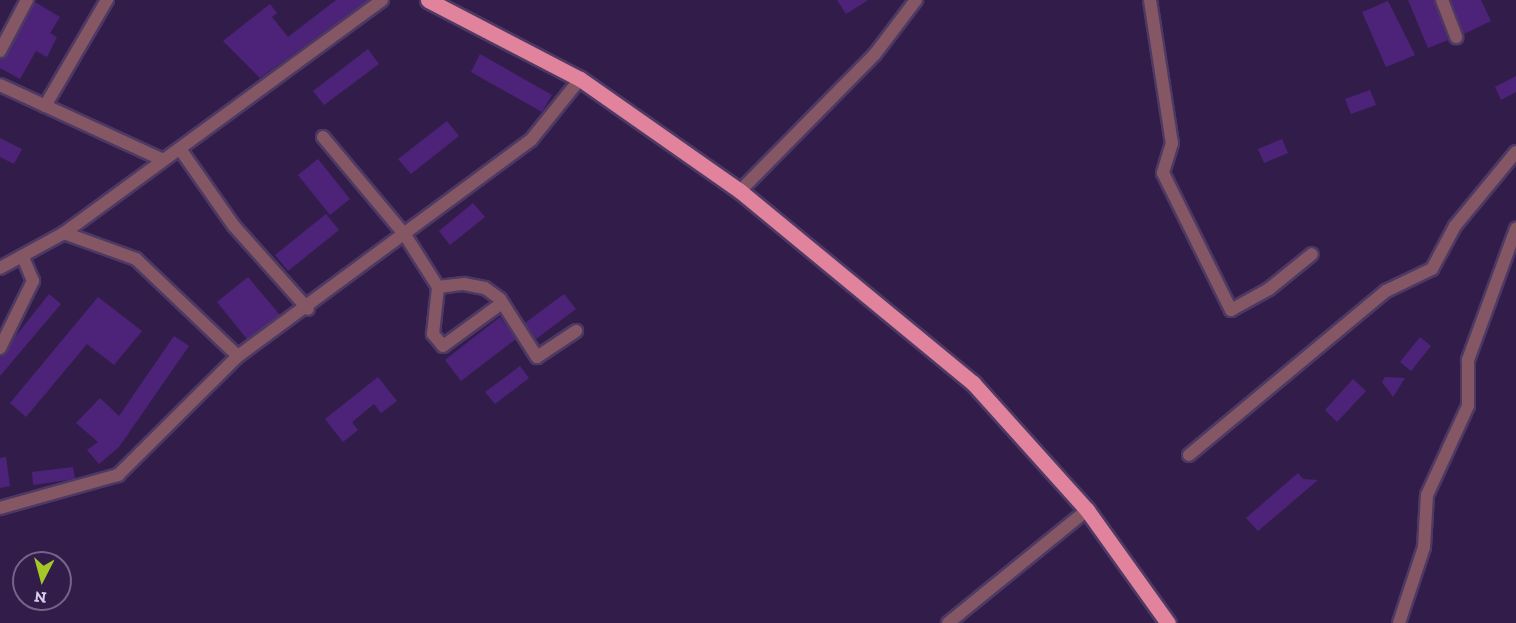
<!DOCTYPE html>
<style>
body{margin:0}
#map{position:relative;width:1516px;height:623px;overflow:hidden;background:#321d4a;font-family:"Zilla Slab",serif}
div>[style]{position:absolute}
.building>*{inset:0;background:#4d2379}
.roads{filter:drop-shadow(2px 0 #4d3964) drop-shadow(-2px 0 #4d3964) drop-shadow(0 2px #4d3964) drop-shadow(0 -2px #4d3964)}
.minor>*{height:12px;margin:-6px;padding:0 6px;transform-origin:6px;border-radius:6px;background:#855764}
.tertiary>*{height:12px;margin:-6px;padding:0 6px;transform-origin:6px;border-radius:6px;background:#855764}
.primary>*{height:15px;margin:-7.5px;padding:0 7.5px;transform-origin:7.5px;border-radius:7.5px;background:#e1839d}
span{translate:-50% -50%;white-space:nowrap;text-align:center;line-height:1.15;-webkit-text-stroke:4.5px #321d4a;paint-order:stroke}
.north{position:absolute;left:12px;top:551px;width:60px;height:60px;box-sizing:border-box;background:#321d4a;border:2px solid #74648a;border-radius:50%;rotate:186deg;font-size:16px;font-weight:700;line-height:24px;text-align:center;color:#d8ceea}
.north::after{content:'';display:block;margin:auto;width:21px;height:27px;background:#a4c825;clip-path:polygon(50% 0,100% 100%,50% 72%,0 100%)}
</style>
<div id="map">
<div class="building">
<i style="clip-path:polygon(336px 0,368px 0,260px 78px,223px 41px,270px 4px,277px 13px,272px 17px,288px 37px)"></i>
<i style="clip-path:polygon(837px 0,868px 0,846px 14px)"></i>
<i style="clip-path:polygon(1408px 0,1434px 0,1448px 40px,1428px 48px)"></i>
<i style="clip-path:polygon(1451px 0,1481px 0,1491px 21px,1464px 34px)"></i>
<i style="clip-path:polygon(1388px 1px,1415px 55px,1386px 67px,1362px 12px)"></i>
<i style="clip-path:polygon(35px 2px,60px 17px,50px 33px,57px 37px,47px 57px,36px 51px,20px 79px,0 68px,0 59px)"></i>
<i style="clip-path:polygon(368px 49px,379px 64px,324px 105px,313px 91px)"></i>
<i style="clip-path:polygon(480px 54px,552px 95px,542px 112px,471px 72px)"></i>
<i style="clip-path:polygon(1516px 76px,1516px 92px,1501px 100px,1495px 87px)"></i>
<i style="clip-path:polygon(1370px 90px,1376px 105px,1351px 114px,1345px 99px)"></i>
<i style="clip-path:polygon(447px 121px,459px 136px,411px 174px,398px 159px)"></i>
<i style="clip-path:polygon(0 138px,22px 149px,14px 164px,0 157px)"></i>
<i style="clip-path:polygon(1282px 139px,1288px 153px,1264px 163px,1258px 149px)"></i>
<i style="clip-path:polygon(318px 159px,350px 199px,330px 215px,298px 175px)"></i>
<i style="clip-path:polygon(473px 203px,485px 217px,450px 245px,439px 231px)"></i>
<i style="clip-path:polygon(326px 214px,339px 230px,288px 271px,275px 255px)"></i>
<i style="clip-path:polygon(248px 277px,280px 315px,247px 339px,217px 302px)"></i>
<i style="clip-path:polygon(49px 294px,61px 304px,0 376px,0 356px)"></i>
<i style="clip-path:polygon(564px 294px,576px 309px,536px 339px,525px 323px)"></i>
<i style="clip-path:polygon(98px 297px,142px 331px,114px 365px,87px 344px,26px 417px,10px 403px)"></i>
<i style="clip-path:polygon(500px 317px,516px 339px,461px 381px,445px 360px)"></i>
<i style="clip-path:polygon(174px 336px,189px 346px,119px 447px,99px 464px,87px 450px,98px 442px,76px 423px,100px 398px,119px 416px)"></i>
<i style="clip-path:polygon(1420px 337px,1431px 346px,1411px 371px,1400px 362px)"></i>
<i style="clip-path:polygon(520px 366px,529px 378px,495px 404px,485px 392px)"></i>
<i style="clip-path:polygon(378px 377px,397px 401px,381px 413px,374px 404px,352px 422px,358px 430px,343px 442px,325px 419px)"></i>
<i style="clip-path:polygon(1385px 377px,1405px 378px,1393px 397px,1382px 382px)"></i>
<i style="clip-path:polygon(1353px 379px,1366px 391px,1337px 422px,1325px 410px)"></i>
<i style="clip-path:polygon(6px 457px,10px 486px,0 488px,0 458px)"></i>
<i style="clip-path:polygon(73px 467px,75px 479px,33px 485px,32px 472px)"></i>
<i style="clip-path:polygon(1298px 473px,1303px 479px,1318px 480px,1258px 531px,1246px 518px)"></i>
</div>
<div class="roads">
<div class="minor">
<i style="left:1150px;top:0;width:145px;rotate:81.3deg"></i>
<i style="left:1172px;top:143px;width:31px;rotate:107deg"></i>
<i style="left:1163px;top:173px;width:153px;rotate:63.6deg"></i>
<i style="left:1231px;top:310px;width:43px;rotate:-28.9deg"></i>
<i style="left:1269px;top:289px;width:55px;rotate:-39.1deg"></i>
<i style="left:1442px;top:0;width:40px;rotate:69deg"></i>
<i style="left:0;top:51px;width:58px;rotate:-62.1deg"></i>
<i style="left:0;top:85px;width:179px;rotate:24.7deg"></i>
<i style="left:45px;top:106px;width:123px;rotate:-59.7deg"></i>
<i style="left:323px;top:137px;width:128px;rotate:50.1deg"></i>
<i style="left:405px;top:235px;width:62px;rotate:57.6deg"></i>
<i style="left:180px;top:149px;width:94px;rotate:55deg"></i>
<i style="left:234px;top:226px;width:111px;rotate:48.3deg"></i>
<i style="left:740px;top:191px;width:192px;rotate:-45.4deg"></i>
<i style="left:875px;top:54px;width:68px;rotate:-52.8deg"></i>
<i style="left:64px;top:233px;width:77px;rotate:19.9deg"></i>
<i style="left:136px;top:259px;width:141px;rotate:43.6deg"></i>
<i style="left:502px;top:303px;width:73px;rotate:143.9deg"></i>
<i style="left:443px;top:346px;width:16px;rotate:-130deg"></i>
<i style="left:433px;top:334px;width:47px;rotate:-83.9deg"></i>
<i style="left:438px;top:287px;width:26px;rotate:-7deg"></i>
<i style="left:464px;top:284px;width:21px;rotate:11deg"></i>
<i style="left:485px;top:288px;width:19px;rotate:36deg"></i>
<i style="left:500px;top:299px;width:69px;rotate:57.5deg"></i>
<i style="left:537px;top:357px;width:47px;rotate:-33.7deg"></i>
<i style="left:0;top:348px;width:75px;rotate:-63.8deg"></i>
<i style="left:33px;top:281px;width:25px;rotate:-113deg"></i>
<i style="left:1189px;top:455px;width:256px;rotate:-39.8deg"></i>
<i style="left:1386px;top:291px;width:51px;rotate:-25.6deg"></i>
<i style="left:1432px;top:269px;width:49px;rotate:-61.9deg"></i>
<i style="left:1455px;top:226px;width:96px;rotate:-50.5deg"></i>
<i style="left:0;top:508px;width:123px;rotate:-15.6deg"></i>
<i style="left:118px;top:475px;width:169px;rotate:-44.8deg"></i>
<i style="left:238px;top:356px;width:364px;rotate:-36.4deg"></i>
<i style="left:531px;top:140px;width:78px;rotate:-51.2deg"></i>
<i style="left:948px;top:623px;width:179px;rotate:-39.1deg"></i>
<i style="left:1399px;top:623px;width:80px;rotate:-71.8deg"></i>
<i style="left:1424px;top:547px;width:52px;rotate:-86.7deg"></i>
<i style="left:1427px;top:495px;width:98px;rotate:-65.3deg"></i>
<i style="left:1468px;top:406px;width:46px;rotate:-90deg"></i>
<i style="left:1468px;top:360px;width:140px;rotate:-69.9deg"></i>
</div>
<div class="tertiary">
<i style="left:0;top:268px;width:73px;rotate:-28.7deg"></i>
<i style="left:64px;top:233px;width:394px;rotate:-36.2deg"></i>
</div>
<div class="primary">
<i style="left:428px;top:0;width:171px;rotate:27.5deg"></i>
<i style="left:580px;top:79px;width:195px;rotate:35deg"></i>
<i style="left:740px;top:191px;width:302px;rotate:39.5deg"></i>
<i style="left:973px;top:383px;width:171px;rotate:48.1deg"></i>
<i style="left:1087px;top:510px;width:139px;rotate:54.4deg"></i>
</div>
</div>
<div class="north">N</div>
</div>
